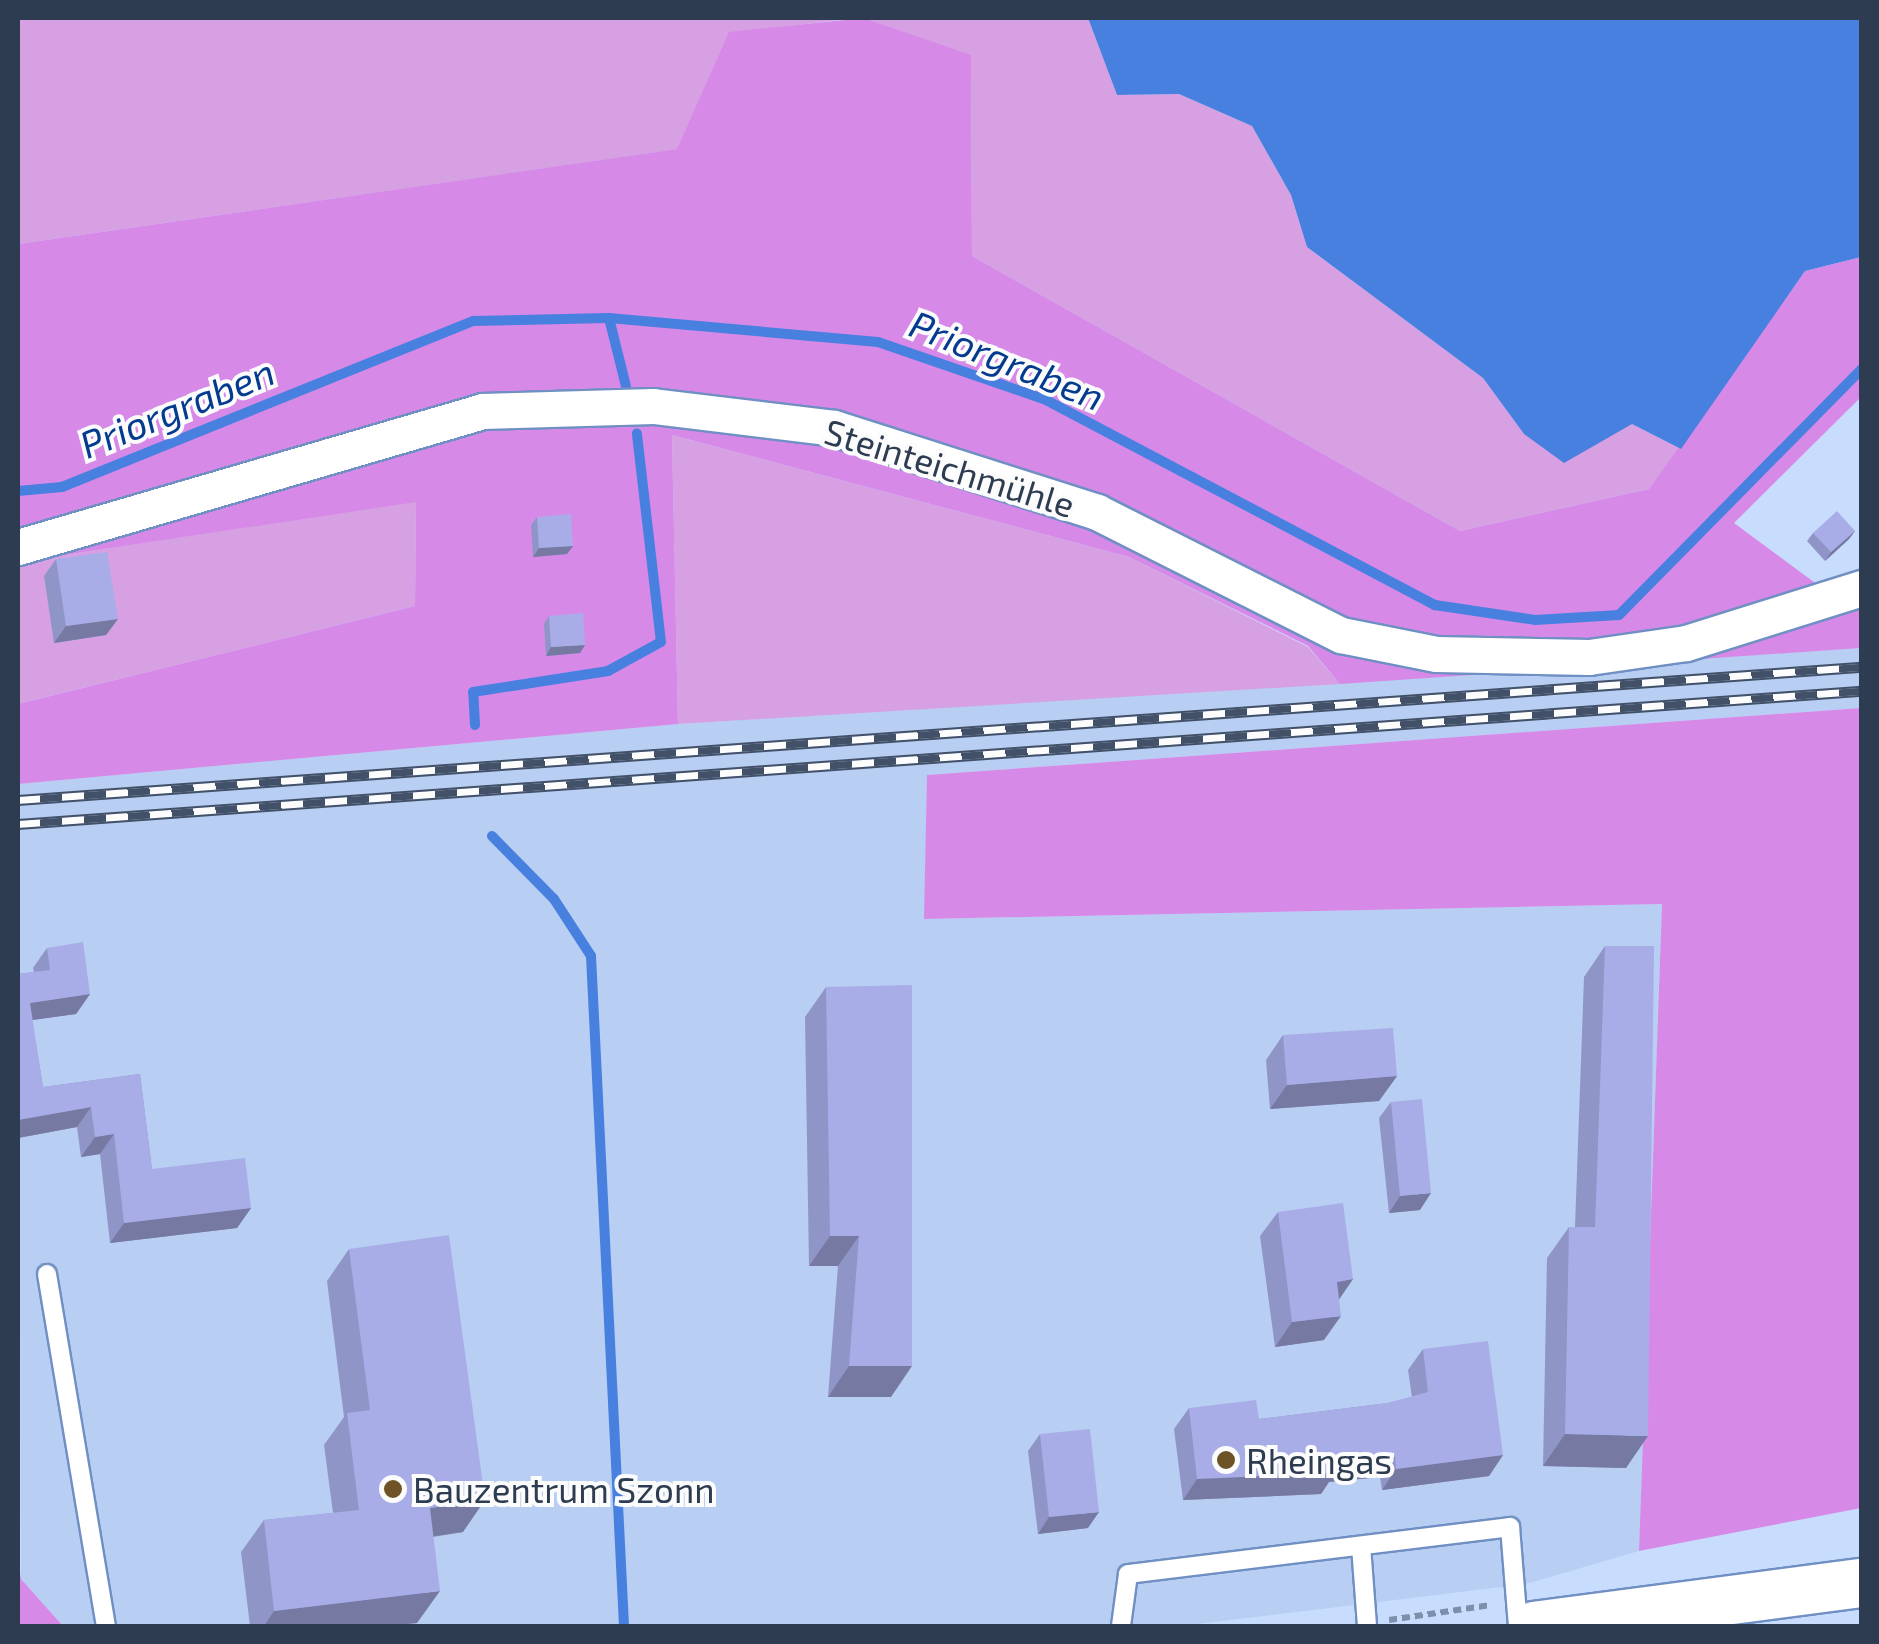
<!DOCTYPE html>
<meta charset="utf-8">
<style>
body{margin:0}
#map{position:relative;width:1879px;height:1644px;overflow:hidden;background:#c8ddfe;font-family:"Exo 2",sans-serif}
div>[style]{position:absolute}
.built>*{inset:0;background:#b8cef3}
.green>*{inset:0;background:#d7a0e3}
.forest>*{inset:0;background:#d789e8}
.water>*{inset:0;background:#4880df}
.stream>*{height:10px;margin:-5px;padding:0 5px;transform-origin:5px;border-radius:5px;background:#4880df}
.path>*{height:6px;margin-top:-3px;transform-origin:0;background:repeating-linear-gradient(90deg,#7e8fab 0 8px,transparent 0 13px)}
.roads{filter:drop-shadow(2px 0 #708fc3) drop-shadow(-2px 0 #708fc3) drop-shadow(0 2px #708fc3) drop-shadow(0 -2px #708fc3)}
.service>*{height:18px;margin:-9px;padding:0 9px;transform-origin:9px;border-radius:9px;background:#fff}
.minor>*{height:35px;margin:-17.5px;padding:0 17.5px;transform-origin:17.5px;border-radius:17.5px;background:#fff}
.secondary>*{height:48px;margin:-24px;padding:0 24px;transform-origin:24px;border-radius:24px;background:#fff}
.rail>*{height:11px;margin-top:-5.5px;transform-origin:0;background:repeating-linear-gradient(90deg,#fcfcfc 0 22px,#425168 0 44px);box-sizing:border-box;border-block:2px solid #425168}
.wall>*{inset:0;background:#9095c8}
.shaded-wall>*{inset:0;background:#7679a2}
.building>*{inset:0;background:#a8ade8}
.dots>*{width:28px;height:28px;translate:-50% -50%;box-sizing:border-box;border:5px solid #fcfcfc;border-radius:50%}
span{translate:-50% -50%;white-space:nowrap;text-align:center;line-height:1.15;-webkit-text-stroke:8px #fcfcfc;paint-order:stroke}
.street-label{font-size:35px;color:#2e3c52}
.poi-label{font-size:35px;color:#2e3c52}
.left{translate:0 -50%;text-align:left}
.water-label{font-size:38px;color:#043b8f;font-style:italic}
.frame{position:absolute;inset:0;border:20px solid #2e3c52;pointer-events:none}
</style>
<div id="map">
<div class="built">
<i style="clip-path:polygon(1861px 648px,1861px 708px,927px 775px,925px 919px,1662px 904px,1639px 1551px,1526px 1584px,1181px 1626px,63px 1626px,21px 1579px,18px 784px,678px 724px)"></i>
</div>
<div class="green">
<i style="clip-path:polygon(18px 18px,856px 18px,730px 33px,678px 149px,18px 244px)"></i>
<i style="clip-path:polygon(864px 18px,1088px 18px,1117px 95px,1179px 94px,1252px 126px,1291px 195px,1307px 247px,1483px 378px,1524px 434px,1632px 424px,1681px 449px,1649px 489px,1460px 531px,972px 256px,971px 56px)"></i>
<i style="clip-path:polygon(672px 435px,1129px 557px,1308px 647px,1340px 684px,678px 724px)"></i>
<i style="clip-path:polygon(416px 501px,415px 606px,18px 704px,18px 562px)"></i>
</div>
<div class="forest">
<i style="clip-path:polygon(864px 18px,971px 55px,972px 256px,1460px 531px,1649px 489px,1805px 271px,1861px 257px,1861px 397px,1734px 523px,1845px 605px,1861px 598px,1861px 648px,1340px 684px,1308px 646px,1129px 557px,672px 435px,678px 724px,18px 784px,18px 704px,415px 606px,416px 502px,18px 562px,18px 244px,677px 149px,729px 32px)"></i>
<i style="clip-path:polygon(1861px 708px,1861px 1508px,1639px 1551px,1662px 904px,924px 919px,927px 775px)"></i>
<i style="clip-path:polygon(18px 1561px,21px 1579px,63px 1626px,18px 1626px)"></i>
</div>
<div class="water">
<i style="clip-path:polygon(1088px 18px,1861px 18px,1861px 257px,1805px 271px,1681px 449px,1632px 424px,1564px 463px,1524px 434px,1483px 378px,1307px 247px,1291px 195px,1252px 126px,1179px 94px,1117px 95px)"></i>
</div>
<div class="stream">
<i style="left:609px;top:318px;width:70px;rotate:76deg"></i>
<i style="left:18px;top:491px;width:44px;rotate:-5.2deg"></i>
<i style="left:62px;top:487px;width:443px;rotate:-22deg"></i>
<i style="left:473px;top:321px;width:136px;rotate:-1.3deg"></i>
<i style="left:609px;top:318px;width:270px;rotate:5.1deg"></i>
<i style="left:878px;top:342px;width:178px;rotate:19deg"></i>
<i style="left:1046px;top:400px;width:440px;rotate:27.8deg"></i>
<i style="left:1435px;top:605px;width:101px;rotate:8.5deg"></i>
<i style="left:1535px;top:620px;width:84px;rotate:-3.4deg"></i>
<i style="left:1619px;top:615px;width:346px;rotate:-45.4deg"></i>
<i style="left:475px;top:725px;width:33px;rotate:-93deg"></i>
<i style="left:473px;top:692px;width:137px;rotate:-8.8deg"></i>
<i style="left:608px;top:671px;width:60px;rotate:-28.7deg"></i>
<i style="left:661px;top:642px;width:210px;rotate:-96.6deg"></i>
<i style="left:492px;top:836px;width:88px;rotate:45.5deg"></i>
<i style="left:554px;top:899px;width:68px;rotate:57deg"></i>
<i style="left:591px;top:956px;width:671px;rotate:87.18deg"></i>
</div>
<div class="path">
<i style="left:1389px;top:1620px;width:103px;rotate:-8.4deg"></i>
</div>
<div class="roads">
<div class="service">
<i style="left:47px;top:1274px;width:357px;rotate:80.5deg"></i>
<i style="left:1361px;top:1546px;width:80px;rotate:85.7deg"></i>
<i style="left:1121px;top:1626px;width:52px;rotate:-82.3deg"></i>
<i style="left:1128px;top:1574px;width:385px;rotate:-7deg"></i>
<i style="left:1510px;top:1527px;width:99px;rotate:85.4deg"></i>
</div>
<div class="minor">
<i style="left:18px;top:547px;width:484px;rotate:-16.3deg"></i>
<i style="left:482px;top:411px;width:171px;rotate:-1.7deg"></i>
<i style="left:653px;top:406px;width:182px;rotate:6.9deg"></i>
<i style="left:834px;top:428px;width:276px;rotate:17.7deg"></i>
<i style="left:1097px;top:512px;width:273px;rotate:26.8deg"></i>
<i style="left:1341px;top:635px;width:97px;rotate:11.3deg"></i>
<i style="left:1436px;top:654px;width:153px;rotate:1.1deg"></i>
<i style="left:1589px;top:657px;width:98px;rotate:-8.2deg"></i>
<i style="left:1686px;top:643px;width:184px;rotate:-17.4deg"></i>
</div>
<div class="secondary">
<i style="left:1534px;top:1626px;width:331px;rotate:-7.5deg"></i>
</div>
</div>
<div class="rail">
<i style="left:18px;top:800px;width:1849px;rotate:-4.13deg"></i>
<i style="left:18px;top:824px;width:1849px;rotate:-4.13deg"></i>
</div>
<div class="wall">
<i style="clip-path:polygon(537px 517px,573px 546px,567px 554px,533px 557px,531px 525px)"></i>
<i style="clip-path:polygon(1855px 531px,1849px 539px,1825px 561px,1807px 541px,1813px 533px)"></i>
<i style="clip-path:polygon(56px 559px,118px 619px,106px 635px,54px 643px,44px 576px)"></i>
<i style="clip-path:polygon(549px 616px,585px 645px,580px 653px,546px 656px,544px 624px)"></i>
<i style="clip-path:polygon(1605px 946px,1626px 1468px,1543px 1466px,1547px 1258px,1569px 1227px,1575px 1227px,1584px 977px)"></i>
<i style="clip-path:polygon(47px 948px,90px 994px,76px 1014px,32px 1020px,43px 1087px,140px 1074px,152px 1169px,251px 1208px,237px 1228px,110px 1243px,100px 1154px,81px 1157px,77px 1127px,18px 1138px,18px 974px,34px 972px,33px 968px)"></i>
<i style="clip-path:polygon(826px 987px,891px 1397px,828px 1397px,838px 1266px,809px 1266px,805px 1017px)"></i>
<i style="clip-path:polygon(1283px 1035px,1397px 1076px,1379px 1101px,1270px 1109px,1266px 1060px)"></i>
<i style="clip-path:polygon(1391px 1102px,1420px 1210px,1389px 1213px,1379px 1118px)"></i>
<i style="clip-path:polygon(1278px 1212px,1353px 1279px,1339px 1299px,1324px 1340px,1275px 1347px,1260px 1236px)"></i>
<i style="clip-path:polygon(349px 1249px,463px 1532px,433px 1537px,417px 1623px,386px 1626px,250px 1626px,241px 1552px,264px 1520px,333px 1513px,324px 1445px,344px 1417px,327px 1281px)"></i>
<i style="clip-path:polygon(1423px 1349px,1503px 1455px,1489px 1476px,1382px 1490px,1380px 1477px,1329px 1482px,1321px 1494px,1183px 1500px,1174px 1429px,1189px 1408px,1259px 1419px,1388px 1403px,1412px 1397px,1408px 1370px)"></i>
<i style="clip-path:polygon(1040px 1434px,1088px 1528px,1038px 1534px,1028px 1451px)"></i>
</div>
<div class="shaded-wall">
<i style="clip-path:polygon(1855px 531px,1849px 539px,1825px 561px,1831px 552px)"></i>
<i style="clip-path:polygon(573px 546px,567px 554px,533px 557px,539px 548px)"></i>
<i style="clip-path:polygon(118px 619px,106px 635px,54px 643px,66px 626px)"></i>
<i style="clip-path:polygon(585px 645px,580px 653px,546px 656px,551px 647px)"></i>
<i style="clip-path:polygon(90px 994px,76px 1014px,18px 1022px,30px 1003px)"></i>
<i style="clip-path:polygon(1397px 1076px,1379px 1101px,1270px 1109px,1287px 1085px)"></i>
<i style="clip-path:polygon(91px 1107px,77px 1127px,18px 1138px,18px 1120px)"></i>
<i style="clip-path:polygon(114px 1134px,100px 1154px,81px 1157px,95px 1137px)"></i>
<i style="clip-path:polygon(1431px 1193px,1420px 1210px,1389px 1213px,1400px 1196px)"></i>
<i style="clip-path:polygon(251px 1208px,237px 1228px,110px 1243px,124px 1223px)"></i>
<i style="clip-path:polygon(830px 1236px,859px 1236px,838px 1266px,809px 1266px)"></i>
<i style="clip-path:polygon(1353px 1279px,1336px 1304px,1337px 1282px)"></i>
<i style="clip-path:polygon(1341px 1316px,1324px 1340px,1275px 1347px,1292px 1322px)"></i>
<i style="clip-path:polygon(849px 1366px,912px 1366px,891px 1397px,828px 1397px)"></i>
<i style="clip-path:polygon(1565px 1434px,1648px 1436px,1626px 1468px,1543px 1466px)"></i>
<i style="clip-path:polygon(1503px 1455px,1489px 1476px,1382px 1490px,1396px 1469px)"></i>
<i style="clip-path:polygon(1395px 1457px,1380px 1477px,1329px 1482px,1321px 1494px,1183px 1500px,1197px 1479px,1334px 1462px)"></i>
<i style="clip-path:polygon(485px 1500px,463px 1532px,408px 1540px,430px 1508px)"></i>
<i style="clip-path:polygon(1099px 1512px,1088px 1528px,1038px 1534px,1049px 1517px)"></i>
<i style="clip-path:polygon(440px 1591px,417px 1623px,386px 1626px,264px 1626px,274px 1611px)"></i>
</div>
<div class="building">
<i style="clip-path:polygon(1837px 511px,1855px 531px,1831px 552px,1813px 533px)"></i>
<i style="clip-path:polygon(571px 514px,573px 546px,539px 548px,537px 517px)"></i>
<i style="clip-path:polygon(107px 552px,118px 619px,66px 626px,56px 559px)"></i>
<i style="clip-path:polygon(583px 613px,585px 645px,551px 647px,549px 616px)"></i>
<i style="clip-path:polygon(83px 942px,90px 994px,30px 1003px,43px 1087px,140px 1074px,152px 1169px,245px 1158px,251px 1208px,124px 1223px,114px 1134px,95px 1137px,91px 1107px,18px 1120px,18px 974px,50px 970px,47px 948px)"></i>
<i style="clip-path:polygon(1605px 946px,1654px 946px,1648px 1436px,1565px 1434px,1569px 1227px,1595px 1227px)"></i>
<i style="clip-path:polygon(912px 985px,912px 1366px,849px 1366px,859px 1236px,830px 1236px,826px 987px)"></i>
<i style="clip-path:polygon(1393px 1028px,1397px 1076px,1287px 1085px,1283px 1035px)"></i>
<i style="clip-path:polygon(1422px 1099px,1431px 1193px,1400px 1196px,1391px 1102px)"></i>
<i style="clip-path:polygon(1343px 1203px,1353px 1279px,1337px 1282px,1341px 1316px,1292px 1322px,1278px 1212px)"></i>
<i style="clip-path:polygon(449px 1235px,485px 1500px,430px 1508px,440px 1591px,274px 1611px,264px 1520px,359px 1510px,347px 1413px,370px 1410px,349px 1249px)"></i>
<i style="clip-path:polygon(1488px 1341px,1503px 1455px,1396px 1469px,1395px 1457px,1334px 1462px,1335px 1473px,1197px 1479px,1189px 1408px,1256px 1400px,1259px 1419px,1388px 1403px,1428px 1392px,1423px 1349px)"></i>
<i style="clip-path:polygon(1090px 1429px,1099px 1512px,1049px 1517px,1040px 1434px)"></i>
</div>
<div class="dots">
<i style="left:1226px;top:1460px;background:#6d5325"></i>
<i style="left:393px;top:1489px;background:#6d5325"></i>
</div>
<div class="street-label">
<span style="left:950px;top:467px;rotate:17deg">Steinteichmühle</span>
</div>
<div class="poi-label">
<span class="left" style="left:1246px;top:1460px">Rheingas</span>
<span class="left" style="left:413px;top:1489px">Bauzentrum Szonn</span>
</div>
<div class="water-label">
<span style="left:1007px;top:360px;rotate:22deg">Priorgraben</span>
<span style="left:177px;top:408px;rotate:-22deg">Priorgraben</span>
</div>
<div class="frame"></div>
</div>
